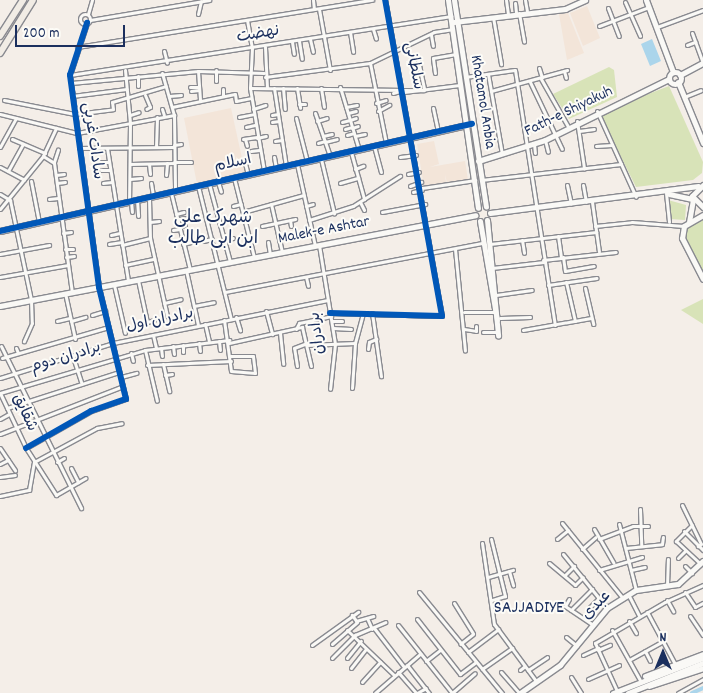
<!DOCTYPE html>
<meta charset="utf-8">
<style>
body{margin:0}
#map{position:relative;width:703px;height:693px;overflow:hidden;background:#f4eee8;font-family:Dekko,"Playpen Sans Arabic",sans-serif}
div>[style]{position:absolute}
.built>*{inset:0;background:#f3e5d9}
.green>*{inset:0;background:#d8e3b8}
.water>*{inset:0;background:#abd5eb}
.canal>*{height:4px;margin:-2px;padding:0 2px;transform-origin:2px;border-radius:2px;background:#abd5eb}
.roads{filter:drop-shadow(1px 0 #898a90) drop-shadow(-1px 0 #898a90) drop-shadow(0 1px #898a90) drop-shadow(0 -1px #898a90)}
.street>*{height:3px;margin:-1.5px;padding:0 1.5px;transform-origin:1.5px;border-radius:1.5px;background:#faf9f6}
.street>.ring{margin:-1.5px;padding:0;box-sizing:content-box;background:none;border:3px solid #faf9f6;border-radius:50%}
.secondary>*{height:5px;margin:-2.5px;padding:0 2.5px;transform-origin:2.5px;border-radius:2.5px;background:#faf9f6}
.secondary>.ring{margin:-2.5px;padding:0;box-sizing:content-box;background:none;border:5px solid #faf9f6;border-radius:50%}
.highway>*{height:6px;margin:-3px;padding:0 3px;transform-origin:3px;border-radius:3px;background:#f1ece5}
.cycleway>*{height:6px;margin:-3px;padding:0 3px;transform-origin:3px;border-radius:3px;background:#0057b8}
span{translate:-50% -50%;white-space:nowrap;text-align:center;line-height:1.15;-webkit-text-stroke:4px #fdfcf7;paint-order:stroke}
.street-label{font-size:16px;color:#1b2f5e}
.neighbourhood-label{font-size:18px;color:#1b2f5e}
.north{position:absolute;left:638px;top:628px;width:50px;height:50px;-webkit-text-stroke:4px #fdfcf7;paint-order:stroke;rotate:0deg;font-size:14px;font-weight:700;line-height:20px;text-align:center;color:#1b2f5e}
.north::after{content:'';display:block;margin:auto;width:18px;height:22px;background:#1b2f5e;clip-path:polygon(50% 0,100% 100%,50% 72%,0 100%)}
.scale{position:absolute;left:15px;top:25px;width:110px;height:22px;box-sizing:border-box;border:2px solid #1b2f5e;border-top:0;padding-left:6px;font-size:15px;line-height:18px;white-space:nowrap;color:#1b2f5e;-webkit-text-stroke:4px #fdfcf7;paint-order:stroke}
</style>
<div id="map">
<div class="built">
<i style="clip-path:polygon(587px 6px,600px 38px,583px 46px,570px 13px)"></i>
<i style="clip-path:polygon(568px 13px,584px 53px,567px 60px,559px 14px)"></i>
<i style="clip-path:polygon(231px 108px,245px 172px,197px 184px,184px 118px)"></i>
<i style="clip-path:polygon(434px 141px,439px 164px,430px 167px,465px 161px,468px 180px,447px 183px,445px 174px,446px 183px,424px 187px,417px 144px)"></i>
</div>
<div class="green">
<i style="clip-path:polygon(609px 67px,614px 70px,617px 97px,569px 119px,553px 94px)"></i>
<i style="clip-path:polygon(669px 86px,703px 162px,702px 173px,693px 180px,636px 187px,599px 113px)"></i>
<i style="clip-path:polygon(668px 200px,686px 205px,685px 220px,670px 219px)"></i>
<i style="clip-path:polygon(703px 218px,703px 273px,685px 235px,687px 226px)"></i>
<i style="clip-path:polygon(703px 299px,703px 324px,681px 310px)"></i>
</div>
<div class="water">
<i style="clip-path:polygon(652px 39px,661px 61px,650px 66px,641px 44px)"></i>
</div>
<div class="canal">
<i style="left:692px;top:693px;width:12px;rotate:-24deg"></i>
</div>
<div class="roads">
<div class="street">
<i style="left:313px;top:0;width:9px;rotate:84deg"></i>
<i style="left:506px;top:0;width:14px;rotate:82deg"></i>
<i style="left:525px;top:0;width:11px;rotate:80deg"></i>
<i style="left:625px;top:2px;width:37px;rotate:66deg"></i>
<i style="left:515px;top:3px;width:10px;rotate:84deg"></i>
<i style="left:608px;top:8px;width:30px;rotate:69deg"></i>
<i style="left:319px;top:9px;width:62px;rotate:79.8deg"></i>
<i style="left:519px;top:13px;width:29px;rotate:80deg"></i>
<i class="ring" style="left:80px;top:14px;width:7px;height:7px"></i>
<i style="left:88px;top:14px;width:15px;rotate:-74deg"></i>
<i style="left:198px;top:14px;width:13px;rotate:-77deg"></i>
<i style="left:493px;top:17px;width:48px;rotate:80.3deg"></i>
<i style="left:90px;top:20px;width:121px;rotate:-9.5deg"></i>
<i style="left:247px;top:20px;width:28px;rotate:80deg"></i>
<i style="left:252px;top:48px;width:40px;rotate:92.9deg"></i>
<i style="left:250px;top:88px;width:84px;rotate:80.4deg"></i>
<i style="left:599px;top:26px;width:53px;rotate:-20.8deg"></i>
<i style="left:657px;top:27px;width:49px;rotate:-20.3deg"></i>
<i style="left:373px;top:29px;width:10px;rotate:73deg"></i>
<i style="left:350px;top:32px;width:20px;rotate:81deg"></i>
<i style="left:692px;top:33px;width:32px;rotate:70deg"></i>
<i style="left:431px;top:35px;width:11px;rotate:80deg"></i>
<i style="left:310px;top:39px;width:13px;rotate:77deg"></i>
<i style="left:299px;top:41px;width:18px;rotate:81deg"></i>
<i style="left:292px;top:42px;width:12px;rotate:81deg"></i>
<i style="left:687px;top:45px;width:9px;rotate:-21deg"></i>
<i style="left:77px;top:47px;width:299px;rotate:-9.1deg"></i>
<i style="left:265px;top:47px;width:41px;rotate:87.2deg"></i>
<i style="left:164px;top:51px;width:12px;rotate:76deg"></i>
<i style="left:418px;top:60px;width:30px;rotate:78deg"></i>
<i style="left:370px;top:63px;width:82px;rotate:78.7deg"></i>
<i style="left:539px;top:68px;width:10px;rotate:73deg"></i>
<i style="left:125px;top:70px;width:53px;rotate:84.6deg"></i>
<i style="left:130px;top:123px;width:78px;rotate:90.7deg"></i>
<i style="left:198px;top:71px;width:30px;rotate:86deg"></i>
<i style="left:564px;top:71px;width:7px;rotate:74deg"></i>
<i style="left:162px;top:73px;width:44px;rotate:74.1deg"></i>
<i style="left:174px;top:115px;width:76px;rotate:89.2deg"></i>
<i style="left:435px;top:73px;width:15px;rotate:-98deg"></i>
<i style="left:433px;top:58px;width:22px;rotate:-10deg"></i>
<i style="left:488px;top:74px;width:81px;rotate:80.1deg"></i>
<i style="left:70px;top:75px;width:386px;rotate:-8.8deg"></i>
<i style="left:138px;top:76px;width:10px;rotate:90deg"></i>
<i style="left:265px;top:77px;width:106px;rotate:-7.6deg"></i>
<i style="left:370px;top:63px;width:71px;rotate:-25.8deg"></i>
<i style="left:434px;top:32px;width:18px;rotate:-9deg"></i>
<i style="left:465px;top:77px;width:50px;rotate:-8deg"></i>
<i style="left:515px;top:70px;width:258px;rotate:81.1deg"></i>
<i style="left:541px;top:79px;width:56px;rotate:60.3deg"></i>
<i style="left:216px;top:81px;width:11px;rotate:-90deg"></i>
<i style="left:530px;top:82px;width:74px;rotate:64.5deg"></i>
<i style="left:71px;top:83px;width:128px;rotate:-5.4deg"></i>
<i style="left:198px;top:71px;width:66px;rotate:1.7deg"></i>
<i style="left:190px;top:87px;width:9px"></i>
<i style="left:340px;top:87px;width:66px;rotate:73.2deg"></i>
<i style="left:250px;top:88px;width:174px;rotate:0.7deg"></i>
<i style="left:274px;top:88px;width:79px;rotate:81.3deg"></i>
<i style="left:283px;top:88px;width:21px;rotate:85deg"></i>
<i style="left:297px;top:88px;width:20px;rotate:81deg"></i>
<i style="left:321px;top:88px;width:19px;rotate:81deg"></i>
<i style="left:223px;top:89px;width:7px;rotate:90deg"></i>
<i style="left:191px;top:91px;width:8px;rotate:-7deg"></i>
<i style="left:491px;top:91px;width:79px;rotate:-15.4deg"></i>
<i style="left:404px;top:92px;width:56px;rotate:-7.1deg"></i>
<i style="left:393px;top:93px;width:10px;rotate:-17deg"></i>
<i style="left:145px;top:95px;width:13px;rotate:67deg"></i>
<i style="left:150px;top:107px;width:4px;rotate:153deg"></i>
<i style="left:72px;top:96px;width:55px;rotate:-7.3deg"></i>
<i style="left:169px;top:96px;width:12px;rotate:-5deg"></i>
<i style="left:684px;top:97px;width:18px;rotate:-22deg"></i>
<i style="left:4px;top:100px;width:72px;rotate:11.2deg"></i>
<i style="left:75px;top:114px;width:38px;rotate:-7deg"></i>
<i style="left:113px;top:109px;width:7px;rotate:-98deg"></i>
<i style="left:112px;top:102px;width:56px;rotate:-16.5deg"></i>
<i style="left:376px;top:103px;width:10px;rotate:-17deg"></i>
<i style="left:299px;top:104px;width:6px"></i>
<i style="left:172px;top:107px;width:64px;rotate:-11.7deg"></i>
<i style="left:235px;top:94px;width:7px;rotate:82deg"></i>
<i style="left:236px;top:101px;width:15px;rotate:-11deg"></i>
<i style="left:346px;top:107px;width:11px;rotate:-10deg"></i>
<i style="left:433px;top:108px;width:24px;rotate:78deg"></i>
<i style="left:162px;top:109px;width:6px;rotate:72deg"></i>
<i style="left:253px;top:109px;width:13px;rotate:-18deg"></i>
<i style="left:378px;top:111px;width:13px;rotate:-29deg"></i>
<i style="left:597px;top:111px;width:94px;rotate:65.6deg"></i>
<i style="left:315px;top:113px;width:46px;rotate:70.8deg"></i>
<i style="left:348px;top:113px;width:8px;rotate:-14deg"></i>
<i style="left:0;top:114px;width:79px;rotate:13.9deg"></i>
<i style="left:77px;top:133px;width:99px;rotate:-10.5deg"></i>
<i style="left:130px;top:115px;width:9px;rotate:-18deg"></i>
<i style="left:272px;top:115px;width:6px;rotate:-9deg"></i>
<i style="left:239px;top:117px;width:15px;rotate:-11deg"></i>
<i style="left:296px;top:118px;width:44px;rotate:75.7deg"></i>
<i style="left:350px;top:120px;width:6px;rotate:-18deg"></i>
<i style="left:317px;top:121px;width:10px;rotate:-17deg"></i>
<i style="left:577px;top:121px;width:48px;rotate:81.5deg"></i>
<i style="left:272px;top:122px;width:7px;rotate:-8deg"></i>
<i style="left:342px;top:122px;width:8px;rotate:-14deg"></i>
<i style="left:246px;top:127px;width:9px;rotate:-13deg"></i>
<i style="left:352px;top:128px;width:6px;rotate:-18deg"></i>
<i style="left:345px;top:129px;width:7px;rotate:-16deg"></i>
<i style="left:579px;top:131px;width:15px;rotate:-8deg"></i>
<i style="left:347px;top:135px;width:7px;rotate:-16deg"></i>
<i style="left:323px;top:136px;width:9px;rotate:-13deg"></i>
<i style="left:355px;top:136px;width:10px;rotate:-11deg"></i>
<i style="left:257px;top:138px;width:9px;rotate:-13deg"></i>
<i style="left:12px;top:139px;width:36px;rotate:23deg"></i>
<i style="left:243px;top:139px;width:14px;rotate:-8deg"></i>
<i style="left:245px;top:139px;width:7px;rotate:74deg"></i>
<i style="left:545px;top:140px;width:12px;rotate:76deg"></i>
<i style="left:275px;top:141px;width:7px;rotate:-8deg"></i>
<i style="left:325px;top:142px;width:12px;rotate:-14deg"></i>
<i style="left:318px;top:143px;width:7px;rotate:-16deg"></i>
<i style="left:534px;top:144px;width:9px;rotate:84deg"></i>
<i style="left:174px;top:145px;width:7px;rotate:-8deg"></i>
<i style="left:374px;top:146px;width:27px;rotate:75deg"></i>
<i style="left:596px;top:146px;width:16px;rotate:-4deg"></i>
<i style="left:0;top:147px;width:33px;rotate:-61deg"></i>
<i style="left:156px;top:147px;width:30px;rotate:-88deg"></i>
<i style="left:79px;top:148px;width:95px;rotate:-0.6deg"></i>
<i style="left:107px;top:148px;width:135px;rotate:81deg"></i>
<i style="left:251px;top:151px;width:8px;rotate:-7deg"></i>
<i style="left:351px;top:152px;width:49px;rotate:74.5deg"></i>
<i style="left:43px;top:156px;width:13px;rotate:32deg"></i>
<i style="left:54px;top:163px;width:130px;rotate:82.1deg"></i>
<i style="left:274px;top:157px;width:11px;rotate:80deg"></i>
<i style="left:400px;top:157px;width:16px;rotate:-7deg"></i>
<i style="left:321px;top:159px;width:56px;rotate:76.5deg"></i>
<i style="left:54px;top:162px;width:13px;rotate:-72deg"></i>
<i style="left:99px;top:162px;width:10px"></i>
<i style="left:174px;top:162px;width:17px"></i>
<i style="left:245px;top:163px;width:12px;rotate:76deg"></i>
<i style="left:130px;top:164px;width:44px;rotate:-1.3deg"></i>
<i style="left:149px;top:164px;width:10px;rotate:84deg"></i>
<i style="left:297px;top:164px;width:84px;rotate:77.6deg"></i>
<i style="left:0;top:167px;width:27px;rotate:28deg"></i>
<i style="left:355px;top:169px;width:9px;rotate:-21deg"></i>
<i style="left:101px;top:170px;width:9px"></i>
<i style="left:8px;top:171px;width:31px;rotate:-61deg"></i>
<i style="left:408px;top:174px;width:11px;rotate:-10deg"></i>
<i style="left:56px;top:175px;width:8px;rotate:-7deg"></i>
<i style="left:166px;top:175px;width:12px;rotate:-85deg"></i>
<i style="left:234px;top:178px;width:81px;rotate:75.8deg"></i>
<i style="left:130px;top:179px;width:11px;rotate:-5deg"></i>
<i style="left:481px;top:180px;width:141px;rotate:-6.5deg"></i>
<i style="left:31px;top:181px;width:42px;rotate:79deg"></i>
<i style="left:218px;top:182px;width:10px;rotate:73deg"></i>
<i style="left:57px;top:183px;width:8px;rotate:-7deg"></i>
<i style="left:103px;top:183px;width:9px;rotate:-6deg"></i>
<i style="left:151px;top:183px;width:13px;rotate:81deg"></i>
<i style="left:340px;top:183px;width:19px;rotate:-16deg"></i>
<i style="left:209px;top:184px;width:81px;rotate:74.9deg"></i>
<i style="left:567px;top:185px;width:19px;rotate:78deg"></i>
<i style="left:583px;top:185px;width:17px;rotate:80deg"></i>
<i style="left:198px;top:186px;width:137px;rotate:76.1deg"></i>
<i style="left:410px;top:186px;width:12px;rotate:-20deg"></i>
<i style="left:422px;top:188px;width:54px;rotate:-8.6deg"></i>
<i style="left:413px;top:192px;width:9px;rotate:-13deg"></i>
<i style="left:171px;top:193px;width:79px;rotate:76.1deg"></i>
<i style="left:666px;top:193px;width:29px;rotate:84deg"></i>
<i style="left:0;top:194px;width:12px;rotate:31deg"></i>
<i style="left:149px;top:198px;width:40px;rotate:88.6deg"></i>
<i style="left:150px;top:238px;width:80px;rotate:77.7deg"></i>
<i style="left:49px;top:199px;width:9px;rotate:-6deg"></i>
<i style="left:10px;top:200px;width:102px;rotate:78.1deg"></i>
<i style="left:31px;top:300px;width:23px;rotate:88deg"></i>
<i style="left:32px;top:323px;width:20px;rotate:114deg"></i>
<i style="left:137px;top:200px;width:16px;rotate:86deg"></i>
<i style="left:131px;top:201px;width:11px;rotate:85deg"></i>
<i style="left:360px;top:202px;width:9px;rotate:63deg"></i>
<i style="left:592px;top:202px;width:50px;rotate:82deg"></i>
<i style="left:271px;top:204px;width:49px;rotate:77.1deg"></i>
<i style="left:233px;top:206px;width:8px;rotate:-14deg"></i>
<i style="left:306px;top:206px;width:7px;rotate:-16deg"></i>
<i style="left:0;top:209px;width:68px;rotate:-50.9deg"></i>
<i style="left:43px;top:156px;width:31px;rotate:-65deg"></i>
<i style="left:243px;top:212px;width:63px;rotate:-15.6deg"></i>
<i style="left:382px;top:212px;width:44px;rotate:-10.5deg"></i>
<i style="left:176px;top:214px;width:8px;rotate:-14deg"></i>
<i style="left:178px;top:219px;width:11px;rotate:-5deg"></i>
<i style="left:290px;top:220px;width:6px;rotate:81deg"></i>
<i style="left:309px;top:220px;width:46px;rotate:-17.7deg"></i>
<i style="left:353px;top:206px;width:56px;rotate:-32.6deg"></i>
<i style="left:150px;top:222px;width:9px;rotate:-6deg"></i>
<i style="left:179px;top:226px;width:6px;rotate:-9deg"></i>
<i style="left:262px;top:226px;width:34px;rotate:-12deg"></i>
<i style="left:595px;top:226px;width:37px;rotate:-6deg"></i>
<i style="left:632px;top:222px;width:52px;rotate:4.4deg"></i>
<i style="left:173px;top:230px;width:7px;rotate:-8deg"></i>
<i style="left:63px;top:233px;width:8px;rotate:-7deg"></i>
<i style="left:111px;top:235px;width:9px;rotate:-13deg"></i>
<i style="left:558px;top:236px;width:22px;rotate:82deg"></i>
<i style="left:224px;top:240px;width:9px;rotate:-13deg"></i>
<i style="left:522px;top:240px;width:13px;rotate:81deg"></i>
<i style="left:203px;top:241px;width:9px;rotate:-13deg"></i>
<i style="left:268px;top:242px;width:12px;rotate:81deg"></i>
<i style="left:109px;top:244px;width:13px;rotate:-9deg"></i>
<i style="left:183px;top:244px;width:12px;rotate:-14deg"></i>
<i style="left:490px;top:244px;width:107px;rotate:-6.5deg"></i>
<i style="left:122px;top:245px;width:29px;rotate:-14deg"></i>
<i style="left:319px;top:245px;width:100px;rotate:80.8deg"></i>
<i style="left:335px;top:344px;width:45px;rotate:96.3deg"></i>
<i style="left:65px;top:249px;width:8px"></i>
<i style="left:455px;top:249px;width:102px;rotate:84.4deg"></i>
<i style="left:0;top:254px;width:50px;rotate:-10.4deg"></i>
<i style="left:66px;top:257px;width:8px;rotate:-7deg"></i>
<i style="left:563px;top:257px;width:14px;rotate:82deg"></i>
<i style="left:565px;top:271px;width:29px;rotate:-10deg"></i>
<i style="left:543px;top:260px;width:73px;rotate:-6.3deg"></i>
<i style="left:125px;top:265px;width:30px;rotate:-12deg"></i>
<i style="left:492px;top:268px;width:52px;rotate:-6.6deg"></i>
<i style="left:186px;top:270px;width:56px;rotate:77.7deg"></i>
<i style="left:0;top:277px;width:69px;rotate:-10deg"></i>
<i style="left:306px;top:277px;width:9px;rotate:77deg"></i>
<i style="left:138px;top:280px;width:43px;rotate:77.9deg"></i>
<i style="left:147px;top:322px;width:7px;rotate:-16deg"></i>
<i style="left:566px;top:282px;width:40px;rotate:77deg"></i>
<i style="left:114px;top:285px;width:49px;rotate:77.1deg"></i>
<i style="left:548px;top:285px;width:49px;rotate:-8.3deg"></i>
<i style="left:585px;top:288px;width:37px;rotate:77deg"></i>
<i style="left:225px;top:292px;width:263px;rotate:-10.8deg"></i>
<i style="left:65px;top:293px;width:47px;rotate:77.7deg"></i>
<i style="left:496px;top:295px;width:36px;rotate:-8deg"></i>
<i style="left:164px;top:303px;width:17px;rotate:-13deg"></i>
<i style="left:194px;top:306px;width:20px;rotate:-11deg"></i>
<i style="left:266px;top:311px;width:24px;rotate:75deg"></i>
<i style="left:464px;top:312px;width:30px"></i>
<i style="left:330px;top:313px;width:112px;rotate:1.5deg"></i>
<i style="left:442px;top:316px;width:321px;rotate:-100.2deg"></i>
<i style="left:372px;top:313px;width:64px;rotate:81.9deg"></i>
<i style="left:92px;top:315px;width:14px;rotate:-17deg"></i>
<i style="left:236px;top:317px;width:14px;rotate:73deg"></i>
<i style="left:500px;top:318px;width:30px;rotate:-2deg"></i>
<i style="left:224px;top:320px;width:51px;rotate:82.2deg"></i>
<i style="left:231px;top:371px;width:24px;rotate:5deg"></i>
<i style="left:255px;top:373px;width:17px;rotate:-97deg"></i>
<i style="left:253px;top:356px;width:23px;rotate:180deg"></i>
<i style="left:57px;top:321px;width:13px;rotate:-13deg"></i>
<i style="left:71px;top:321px;width:15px;rotate:-16deg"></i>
<i style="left:332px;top:321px;width:10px"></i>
<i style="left:205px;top:324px;width:17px;rotate:77deg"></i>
<i style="left:333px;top:328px;width:18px;rotate:3deg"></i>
<i style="left:296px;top:329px;width:7px;rotate:-63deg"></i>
<i style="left:299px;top:323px;width:33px;rotate:-12deg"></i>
<i style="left:464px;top:329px;width:12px;rotate:9deg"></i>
<i style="left:476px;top:331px;width:5px;rotate:-90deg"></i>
<i style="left:523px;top:330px;width:69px;rotate:-10deg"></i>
<i style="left:483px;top:332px;width:15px"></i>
<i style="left:280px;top:333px;width:31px;rotate:84deg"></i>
<i style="left:153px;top:335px;width:13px;rotate:77deg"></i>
<i style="left:219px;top:341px;width:9px;rotate:84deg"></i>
<i style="left:199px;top:343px;width:8px;rotate:83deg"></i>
<i style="left:229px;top:343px;width:75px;rotate:-12.4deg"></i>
<i style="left:302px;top:327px;width:40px;rotate:77deg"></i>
<i style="left:307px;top:345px;width:48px;rotate:-2.4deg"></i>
<i style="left:1px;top:346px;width:181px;rotate:63.7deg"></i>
<i style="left:173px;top:346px;width:8px;rotate:83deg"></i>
<i style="left:16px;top:348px;width:5px;rotate:68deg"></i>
<i style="left:161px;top:348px;width:8px;rotate:83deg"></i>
<i style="left:368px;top:349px;width:7px;rotate:-82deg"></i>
<i style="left:369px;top:342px;width:8px;rotate:-23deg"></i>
<i style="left:145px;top:350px;width:52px;rotate:76.8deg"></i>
<i style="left:183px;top:352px;width:7px;rotate:-90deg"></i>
<i style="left:131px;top:353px;width:8px;rotate:76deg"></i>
<i style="left:73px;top:357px;width:28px;rotate:72deg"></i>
<i style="left:2px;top:358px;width:111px;rotate:-16.2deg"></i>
<i style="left:163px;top:364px;width:28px;rotate:77deg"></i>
<i style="left:147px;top:365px;width:84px;rotate:-2.7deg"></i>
<i style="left:297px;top:366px;width:18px;rotate:-99deg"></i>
<i style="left:294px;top:348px;width:14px;rotate:-21deg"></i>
<i style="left:165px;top:375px;width:7px;rotate:-8deg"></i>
<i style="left:121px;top:377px;width:16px;rotate:-15deg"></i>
<i style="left:0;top:378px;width:118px;rotate:-17.2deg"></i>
<i style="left:113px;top:343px;width:219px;rotate:-11.3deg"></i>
<i style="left:352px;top:388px;width:45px;rotate:-86.2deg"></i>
<i style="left:355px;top:343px;width:31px;rotate:-75deg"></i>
<i style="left:0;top:393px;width:151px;rotate:-16.5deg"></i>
<i style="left:145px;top:350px;width:85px;rotate:-6.8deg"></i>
<i style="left:0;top:393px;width:61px;rotate:64.7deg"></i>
<i style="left:26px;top:448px;width:56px;rotate:57.4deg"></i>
<i style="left:56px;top:495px;width:34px;rotate:-30deg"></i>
<i style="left:7px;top:408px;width:118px;rotate:-17.8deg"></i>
<i style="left:0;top:419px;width:10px;rotate:-29deg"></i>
<i style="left:0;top:434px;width:132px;rotate:-21.3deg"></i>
<i style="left:0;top:448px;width:27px;rotate:56deg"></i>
<i style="left:26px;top:448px;width:75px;rotate:-29.6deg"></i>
<i style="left:91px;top:411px;width:37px;rotate:-19deg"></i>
<i style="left:126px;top:399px;width:115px;rotate:-103.6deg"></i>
<i style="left:99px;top:287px;width:214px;rotate:-97.8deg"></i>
<i style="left:70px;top:75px;width:55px;rotate:-71.9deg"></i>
<i style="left:57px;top:462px;width:8px;rotate:-30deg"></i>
<i style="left:0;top:464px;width:9px;rotate:-27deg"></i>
<i style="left:71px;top:468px;width:16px;rotate:63deg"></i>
<i style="left:0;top:477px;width:15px;rotate:-8deg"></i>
<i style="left:0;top:496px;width:30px;rotate:-12deg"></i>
<i style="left:29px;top:490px;width:28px;rotate:-80deg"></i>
<i style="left:34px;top:462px;width:72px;rotate:-28.4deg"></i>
<i style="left:97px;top:428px;width:25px;rotate:-11deg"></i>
<i style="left:682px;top:505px;width:43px;rotate:64deg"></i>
<i style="left:701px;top:544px;width:4px;rotate:146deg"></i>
<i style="left:640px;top:509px;width:36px;rotate:88deg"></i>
<i style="left:562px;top:523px;width:95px;rotate:51deg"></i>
<i style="left:619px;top:524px;width:68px;rotate:75.6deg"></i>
<i style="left:692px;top:525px;width:23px;rotate:135deg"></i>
<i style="left:676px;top:541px;width:33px;rotate:43deg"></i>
<i style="left:594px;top:529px;width:39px;rotate:60deg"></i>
<i style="left:684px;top:531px;width:27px;rotate:45deg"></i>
<i style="left:491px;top:539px;width:59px;rotate:76.2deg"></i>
<i style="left:505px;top:596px;width:14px;rotate:163deg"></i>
<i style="left:557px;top:539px;width:14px;rotate:-39deg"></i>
<i style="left:599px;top:539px;width:36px;rotate:-21deg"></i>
<i style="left:633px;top:526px;width:15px"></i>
<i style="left:482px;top:543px;width:82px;rotate:81.6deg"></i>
<i style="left:494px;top:624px;width:71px;rotate:53.6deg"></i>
<i style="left:626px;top:548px;width:36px;rotate:-6deg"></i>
<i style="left:662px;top:544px;width:7px;rotate:-82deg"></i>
<i style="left:582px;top:549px;width:18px;rotate:-41deg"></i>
<i style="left:563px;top:554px;width:70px;rotate:50.8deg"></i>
<i style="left:678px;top:558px;width:10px;rotate:-45deg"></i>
<i style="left:549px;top:563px;width:34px;rotate:40deg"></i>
<i style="left:575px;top:585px;width:11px;rotate:-45deg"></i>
<i style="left:685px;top:566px;width:10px;rotate:45deg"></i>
<i style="left:599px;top:570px;width:45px;rotate:-16.8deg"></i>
<i style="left:631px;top:570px;width:14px;rotate:-12deg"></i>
<i style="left:509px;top:571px;width:15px;rotate:74deg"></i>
<i style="left:565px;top:575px;width:13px;rotate:-45deg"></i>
<i style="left:488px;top:577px;width:26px;rotate:-16deg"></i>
<i style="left:667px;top:586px;width:27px;rotate:-88deg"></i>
<i style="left:419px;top:592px;width:131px;rotate:50.6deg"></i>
<i style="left:685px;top:592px;width:18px;rotate:56deg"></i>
<i style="left:695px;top:607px;width:9px;rotate:-27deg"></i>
<i style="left:628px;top:594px;width:25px;rotate:63deg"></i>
<i style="left:569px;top:599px;width:8px;rotate:120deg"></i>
<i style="left:565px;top:606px;width:34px;rotate:34deg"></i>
<i style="left:667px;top:600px;width:13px;rotate:61deg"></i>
<i style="left:454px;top:603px;width:36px;rotate:58deg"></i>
<i style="left:473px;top:634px;width:16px;rotate:142deg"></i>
<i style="left:589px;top:608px;width:14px;rotate:-45deg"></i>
<i style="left:571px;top:610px;width:30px;rotate:-45deg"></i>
<i style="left:647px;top:612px;width:59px;rotate:61.7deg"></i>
<i style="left:690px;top:616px;width:23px;rotate:56deg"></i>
<i style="left:367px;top:618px;width:12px;rotate:66deg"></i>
<i style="left:417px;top:619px;width:70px;rotate:52deg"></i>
<i style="left:460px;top:674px;width:20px;rotate:-37deg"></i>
<i style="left:356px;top:621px;width:18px;rotate:-16deg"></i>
<i style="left:629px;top:621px;width:14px;rotate:60deg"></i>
<i style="left:398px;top:625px;width:87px;rotate:51.5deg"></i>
<i style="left:452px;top:693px;width:30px;rotate:-41deg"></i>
<i style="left:374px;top:628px;width:49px;rotate:52.4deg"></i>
<i style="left:347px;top:630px;width:65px;rotate:43.8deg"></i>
<i style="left:612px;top:630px;width:57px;rotate:60.8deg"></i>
<i style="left:566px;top:637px;width:14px;rotate:39deg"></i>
<i style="left:332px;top:644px;width:33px;rotate:-41deg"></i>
<i style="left:357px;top:622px;width:9px;rotate:-126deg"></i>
<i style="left:312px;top:645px;width:57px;rotate:-35.7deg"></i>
<i style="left:598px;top:650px;width:13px;rotate:-23deg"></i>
<i style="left:645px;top:651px;width:11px;rotate:63deg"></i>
<i style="left:468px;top:652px;width:38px;rotate:-37deg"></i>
<i style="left:583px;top:655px;width:17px;rotate:-25deg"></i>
<i style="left:332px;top:658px;width:33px;rotate:-45deg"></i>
<i style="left:355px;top:635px;width:33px;rotate:-23deg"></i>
<i style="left:347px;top:658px;width:22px;rotate:-51deg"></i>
<i style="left:629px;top:660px;width:39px;rotate:-29deg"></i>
<i style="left:426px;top:661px;width:18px;rotate:-38deg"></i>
<i style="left:407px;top:665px;width:36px;rotate:52deg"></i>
<i style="left:351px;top:668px;width:24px;rotate:-52deg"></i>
<i style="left:482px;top:669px;width:37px;rotate:-35deg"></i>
<i style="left:520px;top:670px;width:6px;rotate:-39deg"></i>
<i style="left:528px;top:670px;width:23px;rotate:-34deg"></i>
<i style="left:398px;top:672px;width:28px;rotate:49deg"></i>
<i style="left:501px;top:672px;width:28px;rotate:49deg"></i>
<i style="left:571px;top:677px;width:19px;rotate:58deg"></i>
<i style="left:588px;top:679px;width:34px;rotate:-24deg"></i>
<i style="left:362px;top:682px;width:27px;rotate:-48deg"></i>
<i style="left:617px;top:691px;width:53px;rotate:-114.6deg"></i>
<i style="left:595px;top:643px;width:81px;rotate:-30.4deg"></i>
<i style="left:665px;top:602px;width:42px;rotate:-24.1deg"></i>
<i style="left:375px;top:693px;width:60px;rotate:-40.9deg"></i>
<i style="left:417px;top:693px;width:10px;rotate:-29deg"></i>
<i style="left:678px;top:693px;width:29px;rotate:-29deg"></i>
</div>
<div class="secondary">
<i style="left:448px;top:0;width:210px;rotate:81.8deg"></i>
<i style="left:454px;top:0;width:209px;rotate:81.2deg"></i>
<i style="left:646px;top:0;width:77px;rotate:69.4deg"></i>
<i style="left:454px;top:22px;width:112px;rotate:-6.7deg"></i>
<i style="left:565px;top:9px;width:22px;rotate:-24deg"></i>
<i class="ring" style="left:669px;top:72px;width:7px;height:7px"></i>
<i style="left:680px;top:75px;width:26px;rotate:-28deg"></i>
<i style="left:678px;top:82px;width:66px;rotate:67.7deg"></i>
<i style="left:478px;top:161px;width:70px;rotate:-17.4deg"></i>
<i style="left:545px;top:140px;width:138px;rotate:-26.2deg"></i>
<i style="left:703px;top:185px;width:16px;rotate:135deg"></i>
<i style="left:692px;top:196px;width:16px;rotate:45deg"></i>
<i style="left:669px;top:194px;width:25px;rotate:12deg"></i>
<i style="left:490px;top:213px;width:210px;rotate:-7.4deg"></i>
<i style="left:703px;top:215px;width:22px;rotate:150deg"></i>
<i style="left:684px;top:226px;width:12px;rotate:99deg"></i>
<i style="left:682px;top:238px;width:46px;rotate:62.9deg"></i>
<i style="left:487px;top:220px;width:116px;rotate:84.5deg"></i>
<i style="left:480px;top:221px;width:100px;rotate:80.3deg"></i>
<i style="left:689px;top:222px;width:22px;rotate:-80deg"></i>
<i style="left:0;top:231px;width:484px;rotate:-12.8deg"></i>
<i style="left:0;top:306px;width:484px;rotate:-10.8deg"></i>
<i style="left:645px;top:676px;width:62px;rotate:-20.8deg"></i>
<i style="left:649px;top:686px;width:57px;rotate:-18.4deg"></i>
<i style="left:520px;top:693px;width:49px;rotate:-35deg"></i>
<i style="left:560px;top:665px;width:74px;rotate:-50.5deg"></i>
<i style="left:607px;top:608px;width:34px;rotate:-32deg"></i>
<i style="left:636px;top:590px;width:42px;rotate:-8.1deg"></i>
<i style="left:678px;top:584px;width:34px;rotate:-43deg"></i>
<i style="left:613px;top:693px;width:97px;rotate:-21.3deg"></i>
<i style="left:628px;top:693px;width:81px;rotate:-21.8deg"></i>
</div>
<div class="highway">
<i style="left:0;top:36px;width:43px;rotate:-57.4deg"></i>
<i style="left:0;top:53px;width:62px;rotate:-58.1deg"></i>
</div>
</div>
<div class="cycleway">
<i style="left:0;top:231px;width:484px;rotate:-12.8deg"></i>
<i style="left:330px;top:313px;width:112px;rotate:1.5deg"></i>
<i style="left:442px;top:316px;width:321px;rotate:-100.2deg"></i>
<i style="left:26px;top:448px;width:75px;rotate:-29.6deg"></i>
<i style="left:91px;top:411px;width:37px;rotate:-19deg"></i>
<i style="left:126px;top:399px;width:115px;rotate:-103.6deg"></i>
<i style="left:99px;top:287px;width:214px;rotate:-97.8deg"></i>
<i style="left:70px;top:75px;width:55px;rotate:-71.9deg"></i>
</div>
<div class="street-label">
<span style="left:258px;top:35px;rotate:-9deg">نهضت</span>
<span style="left:413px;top:66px;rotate:79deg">سلطانی</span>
<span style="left:482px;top:102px;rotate:81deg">Khatamol Anbia</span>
<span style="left:569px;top:112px;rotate:-26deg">Fath-e Shiyakuh</span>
<span style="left:92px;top:141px;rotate:82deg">سادات غربی</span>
<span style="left:233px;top:164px;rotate:-13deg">اسلام</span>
<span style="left:324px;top:231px;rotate:-11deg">Malek-e Ashtar</span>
<span style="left:160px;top:321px;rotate:-12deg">برادران اول</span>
<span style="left:318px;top:333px;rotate:-96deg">برادران</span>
<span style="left:66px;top:358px;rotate:-17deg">برادران دوم</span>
<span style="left:24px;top:413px;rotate:65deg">شقایق</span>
<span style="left:597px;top:606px;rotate:-46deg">عبدی</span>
</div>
<div class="neighbourhood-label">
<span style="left:213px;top:230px">شهرک علی<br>ابن ابی طالب</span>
<span style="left:529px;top:609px">SAJJADIYE</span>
</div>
<div class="north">N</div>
<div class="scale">200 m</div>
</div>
